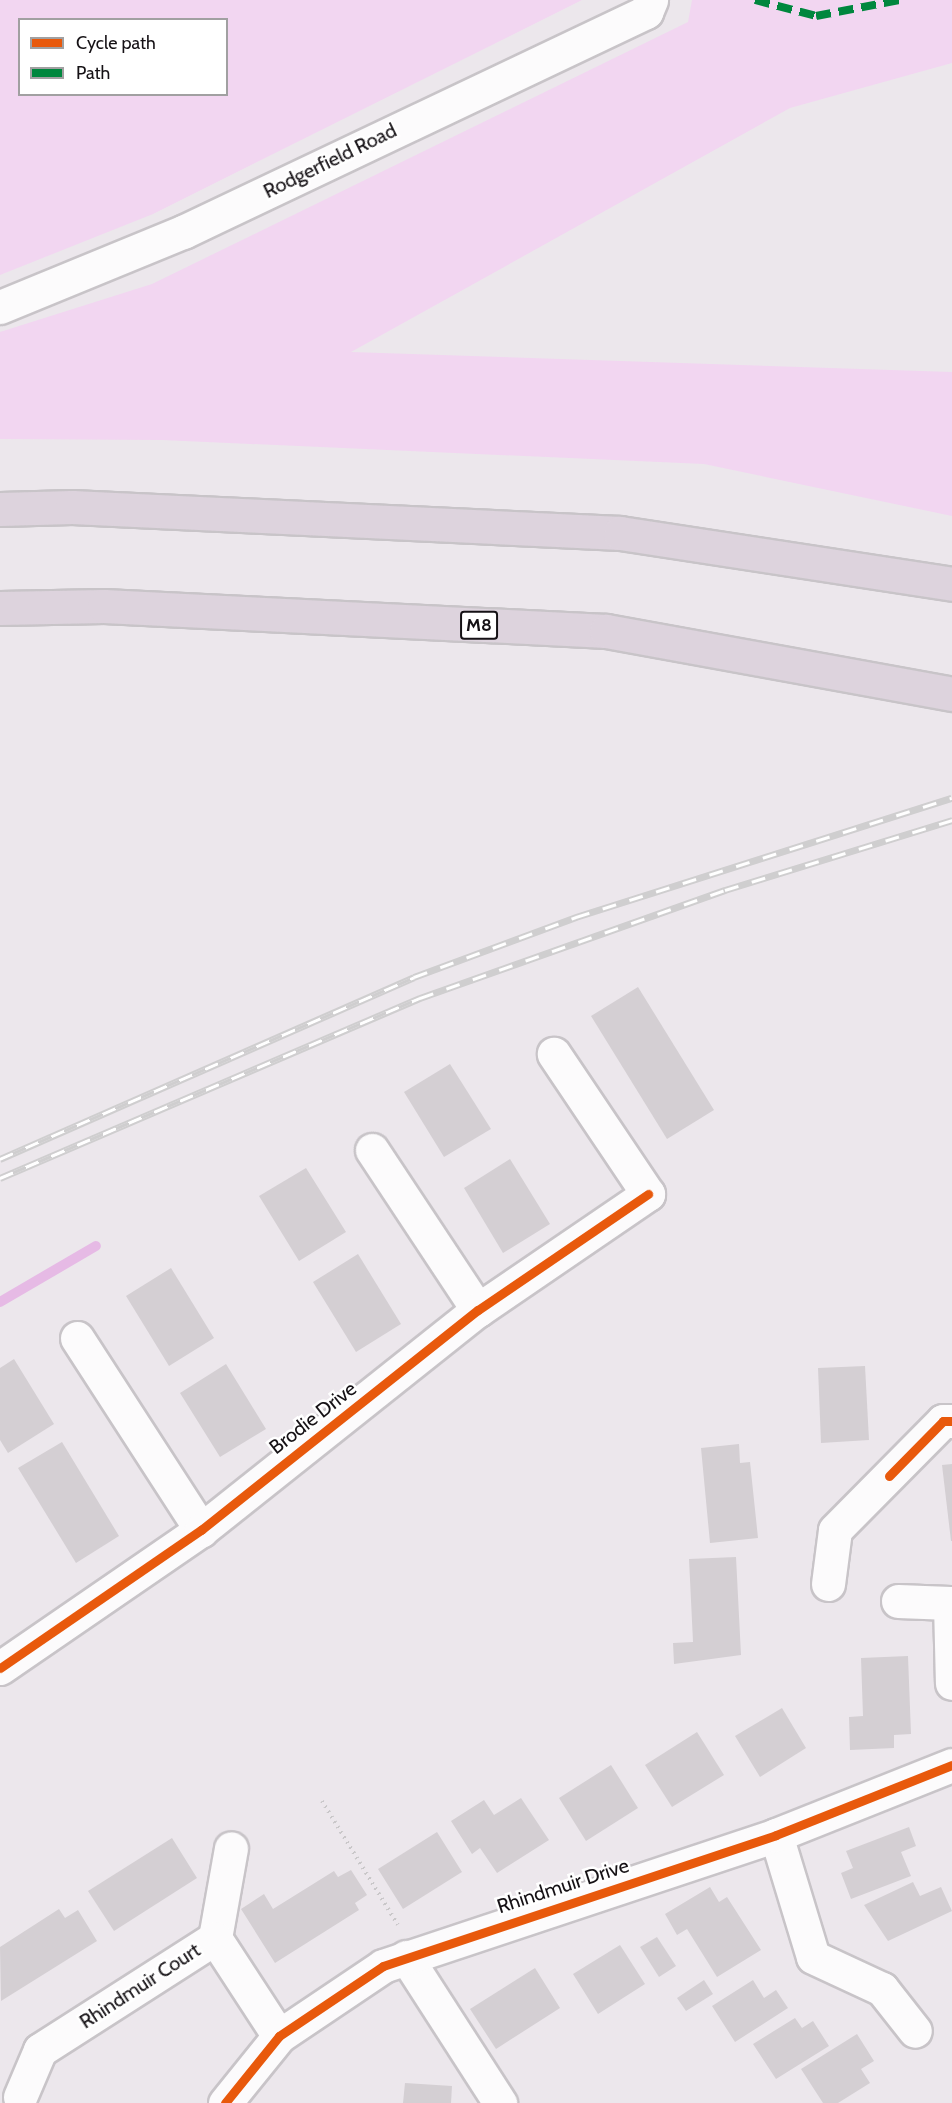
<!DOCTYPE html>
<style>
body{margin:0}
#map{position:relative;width:952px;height:2103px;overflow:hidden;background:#ece7ec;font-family:Cabin,sans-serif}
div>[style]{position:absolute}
.green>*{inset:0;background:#f2d6f1}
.stream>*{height:10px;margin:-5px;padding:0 5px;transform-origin:5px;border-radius:5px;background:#e6bae5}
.building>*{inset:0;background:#d4cfd3}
.path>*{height:4px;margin-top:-2px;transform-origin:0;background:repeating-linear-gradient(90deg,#c9c7c9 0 1.5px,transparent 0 6px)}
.roads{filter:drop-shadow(2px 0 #c8c4c8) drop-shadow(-2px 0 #c8c4c8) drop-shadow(0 2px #c8c4c8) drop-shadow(0 -2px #c8c4c8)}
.minor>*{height:33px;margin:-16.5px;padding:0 16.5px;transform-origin:16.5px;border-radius:16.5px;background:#fcfbfc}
.highway>*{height:33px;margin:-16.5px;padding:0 16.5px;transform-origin:16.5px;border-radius:16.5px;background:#ddd3dd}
.rail>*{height:7px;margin-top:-3.5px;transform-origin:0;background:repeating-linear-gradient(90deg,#fff 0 14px,#cfcecf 0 28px);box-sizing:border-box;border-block:2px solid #cfcecf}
.quiet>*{height:8px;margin-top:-4px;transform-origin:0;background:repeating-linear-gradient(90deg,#00873e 0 15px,transparent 0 23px)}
.cycleway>*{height:9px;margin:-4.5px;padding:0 4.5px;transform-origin:4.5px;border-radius:4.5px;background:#e8590c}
span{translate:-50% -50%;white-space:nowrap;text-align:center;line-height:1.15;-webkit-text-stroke:5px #fff;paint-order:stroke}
.shield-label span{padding:2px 4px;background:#fff;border:2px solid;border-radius:4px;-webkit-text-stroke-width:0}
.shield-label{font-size:18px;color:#151115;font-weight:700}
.street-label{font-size:20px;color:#151115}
.legend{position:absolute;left:18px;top:18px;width:210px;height:78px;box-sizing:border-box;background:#fff;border:2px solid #a1a0a1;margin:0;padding:8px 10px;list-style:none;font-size:18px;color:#151115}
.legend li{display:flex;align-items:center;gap:12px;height:30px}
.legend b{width:30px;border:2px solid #a1a0a1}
</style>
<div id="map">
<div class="green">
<i style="clip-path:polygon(evenodd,0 0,582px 0,153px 214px,0 275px,0 0,20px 20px,226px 20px,226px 94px,20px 94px,20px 20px)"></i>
<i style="clip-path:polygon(692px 0,952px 0,952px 63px,790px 108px,351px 352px,952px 372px,952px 516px,704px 464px,162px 440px,0 439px,0 332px,152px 284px,688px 22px)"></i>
</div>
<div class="stream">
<i style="left:0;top:1302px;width:111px;rotate:-30.3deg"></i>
</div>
<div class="building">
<i style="clip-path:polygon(638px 987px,714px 1110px,667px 1139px,591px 1016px)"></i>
<i style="clip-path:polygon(450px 1064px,491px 1129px,444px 1157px,404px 1092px)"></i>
<i style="clip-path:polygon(510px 1159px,550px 1224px,503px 1253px,464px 1188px)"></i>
<i style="clip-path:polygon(306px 1168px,346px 1232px,299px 1261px,259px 1196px)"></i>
<i style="clip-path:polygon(358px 1254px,401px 1324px,356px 1352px,313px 1282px)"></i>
<i style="clip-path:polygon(171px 1268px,214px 1338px,169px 1366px,126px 1296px)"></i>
<i style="clip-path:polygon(14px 1359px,54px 1424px,8px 1453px,0 1440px,0 1368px)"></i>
<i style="clip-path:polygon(226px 1364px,266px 1429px,220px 1457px,180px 1393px)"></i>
<i style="clip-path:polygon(865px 1366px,869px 1440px,821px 1443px,818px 1368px)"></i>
<i style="clip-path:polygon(62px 1442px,119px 1536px,76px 1563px,18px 1468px)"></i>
<i style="clip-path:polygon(739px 1444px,740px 1463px,750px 1462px,758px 1538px,710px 1543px,701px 1448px)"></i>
<i style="clip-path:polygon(952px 1464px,952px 1541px,951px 1541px,942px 1465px)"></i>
<i style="clip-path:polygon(736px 1557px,741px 1655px,674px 1664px,673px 1643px,693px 1642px,689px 1559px)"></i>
<i style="clip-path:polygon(908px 1656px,911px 1734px,894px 1735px,894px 1748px,850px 1750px,849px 1717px,863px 1716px,861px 1658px)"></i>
<i style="clip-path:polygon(782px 1708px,806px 1748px,760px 1777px,735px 1736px)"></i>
<i style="clip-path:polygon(697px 1732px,724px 1775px,672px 1807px,645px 1765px)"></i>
<i style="clip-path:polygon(611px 1765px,638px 1808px,586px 1841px,559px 1798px)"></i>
<i style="clip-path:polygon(521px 1798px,549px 1840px,497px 1873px,480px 1848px,472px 1854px,451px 1821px,484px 1800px,494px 1815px)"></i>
<i style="clip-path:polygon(909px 1827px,916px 1846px,901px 1852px,911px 1876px,851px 1899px,841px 1873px,853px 1868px,846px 1851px)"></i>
<i style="clip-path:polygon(437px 1832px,462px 1872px,403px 1909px,378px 1869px)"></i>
<i style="clip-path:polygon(172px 1838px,197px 1878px,114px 1931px,88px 1891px)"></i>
<i style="clip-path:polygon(351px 1870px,367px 1895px,355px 1903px,359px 1910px,275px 1963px,241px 1909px,264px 1894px,273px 1909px,334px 1871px,338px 1877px)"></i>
<i style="clip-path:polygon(913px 1882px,920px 1896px,941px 1887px,952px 1911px,888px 1941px,864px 1905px)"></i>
<i style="clip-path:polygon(710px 1887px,719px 1902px,727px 1897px,761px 1950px,717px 1977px,687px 1929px,677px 1935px,665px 1914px)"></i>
<i style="clip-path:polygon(59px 1909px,65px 1918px,78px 1910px,97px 1941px,1px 2001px,0 1947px)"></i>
<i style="clip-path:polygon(657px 1937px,676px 1966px,659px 1977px,640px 1947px)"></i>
<i style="clip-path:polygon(620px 1945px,645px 1984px,598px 2014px,573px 1974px)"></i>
<i style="clip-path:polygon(535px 1968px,560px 2008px,496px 2049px,470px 2009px)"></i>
<i style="clip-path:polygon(704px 1980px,713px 1994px,686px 2011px,677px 1998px)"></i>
<i style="clip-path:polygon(753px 1980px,764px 1998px,776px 1990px,788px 2008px,735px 2042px,712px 2006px)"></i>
<i style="clip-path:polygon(795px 2018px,802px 2028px,813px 2021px,829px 2046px,776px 2079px,753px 2044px)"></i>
<i style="clip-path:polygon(857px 2034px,874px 2061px,861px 2069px,870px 2083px,838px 2103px,823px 2103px,801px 2069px)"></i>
<i style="clip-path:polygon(405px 2083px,452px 2086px,451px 2103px,403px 2103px)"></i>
</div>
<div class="path">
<i style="left:322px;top:1801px;width:145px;rotate:58.5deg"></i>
</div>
<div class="roads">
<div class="minor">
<i style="left:0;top:307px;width:198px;rotate:-22.3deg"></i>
<i style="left:183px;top:232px;width:513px;rotate:-25.42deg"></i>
<i style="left:646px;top:12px;width:13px;rotate:-67deg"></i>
<i style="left:372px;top:1150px;width:192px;rotate:56.5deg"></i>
<i style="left:77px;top:1338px;width:229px;rotate:57.1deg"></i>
<i style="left:828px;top:1584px;width:54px;rotate:-82.6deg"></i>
<i style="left:835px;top:1530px;width:153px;rotate:-45.3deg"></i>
<i style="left:943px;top:1421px;width:9px"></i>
<i style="left:898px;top:1601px;width:52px;rotate:2.2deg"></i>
<i style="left:950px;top:1603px;width:80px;rotate:88.6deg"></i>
<i style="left:0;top:1668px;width:244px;rotate:-34.5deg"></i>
<i style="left:201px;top:1530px;width:354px;rotate:-38.5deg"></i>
<i style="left:478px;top:1310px;width:206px;rotate:-34.3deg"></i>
<i style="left:648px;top:1194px;width:169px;rotate:-123.9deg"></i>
<i style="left:776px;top:1835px;width:127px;rotate:73.1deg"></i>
<i style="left:813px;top:1957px;width:76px;rotate:24.9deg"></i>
<i style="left:882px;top:1989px;width:53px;rotate:51.8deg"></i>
<i style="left:215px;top:1938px;width:91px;rotate:-79.9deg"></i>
<i style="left:406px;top:1957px;width:174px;rotate:57.2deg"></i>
<i style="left:20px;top:2097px;width:51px;rotate:-66.9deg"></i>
<i style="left:40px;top:2050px;width:208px;rotate:-32.6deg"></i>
<i style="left:215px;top:1938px;width:117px;rotate:56.9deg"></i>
<i style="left:225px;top:2103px;width:86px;rotate:-51.1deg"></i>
<i style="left:279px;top:2036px;width:125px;rotate:-33.9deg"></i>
<i style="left:383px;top:1966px;width:414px;rotate:-18.4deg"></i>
<i style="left:776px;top:1835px;width:189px;rotate:-21.7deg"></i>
</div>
<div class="highway">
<i style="left:0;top:509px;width:72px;rotate:-1.6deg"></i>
<i style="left:72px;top:507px;width:549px;rotate:2.72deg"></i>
<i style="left:620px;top:533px;width:336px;rotate:8.7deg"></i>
<i style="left:0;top:608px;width:104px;rotate:-1.1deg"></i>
<i style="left:104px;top:606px;width:503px;rotate:2.85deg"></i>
<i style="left:606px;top:631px;width:352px;rotate:10.3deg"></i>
</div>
</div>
<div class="rail">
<i style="left:0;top:1159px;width:452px;rotate:-23.7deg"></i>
<i style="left:414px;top:977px;width:173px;rotate:-20.3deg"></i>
<i style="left:576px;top:917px;width:394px;rotate:-17.6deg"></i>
<i style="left:0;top:1178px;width:457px;rotate:-23.2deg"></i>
<i style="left:420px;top:998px;width:324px;rotate:-19.5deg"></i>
<i style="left:725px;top:890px;width:238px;rotate:-17.1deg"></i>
</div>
<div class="quiet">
<i style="left:755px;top:0;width:63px;rotate:14.7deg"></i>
<i style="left:816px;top:16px;width:86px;rotate:-10.8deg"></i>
</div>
<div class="cycleway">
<i style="left:889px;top:1476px;width:77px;rotate:-45.5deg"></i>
<i style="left:943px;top:1421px;width:9px"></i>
<i style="left:0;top:1668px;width:244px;rotate:-34.5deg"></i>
<i style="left:201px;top:1530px;width:354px;rotate:-38.5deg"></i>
<i style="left:478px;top:1310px;width:206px;rotate:-34.3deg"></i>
<i style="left:225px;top:2103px;width:86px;rotate:-51.1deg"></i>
<i style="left:279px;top:2036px;width:125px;rotate:-33.9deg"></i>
<i style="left:383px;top:1966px;width:414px;rotate:-18.4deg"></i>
<i style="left:776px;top:1835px;width:189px;rotate:-21.7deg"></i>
</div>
<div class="shield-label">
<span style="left:479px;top:625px">M8</span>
</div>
<div class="street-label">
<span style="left:330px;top:161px;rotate:-26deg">Rodgerfield Road</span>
<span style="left:313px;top:1418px;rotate:-38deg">Brodie Drive</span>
<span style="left:563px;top:1886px;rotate:-18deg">Rhindmuir Drive</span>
<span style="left:140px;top:1986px;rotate:-33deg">Rhindmuir Court</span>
</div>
<ul class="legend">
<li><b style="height:8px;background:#e8590c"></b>Cycle path</li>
<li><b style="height:8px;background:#00873e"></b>Path</li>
</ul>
</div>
